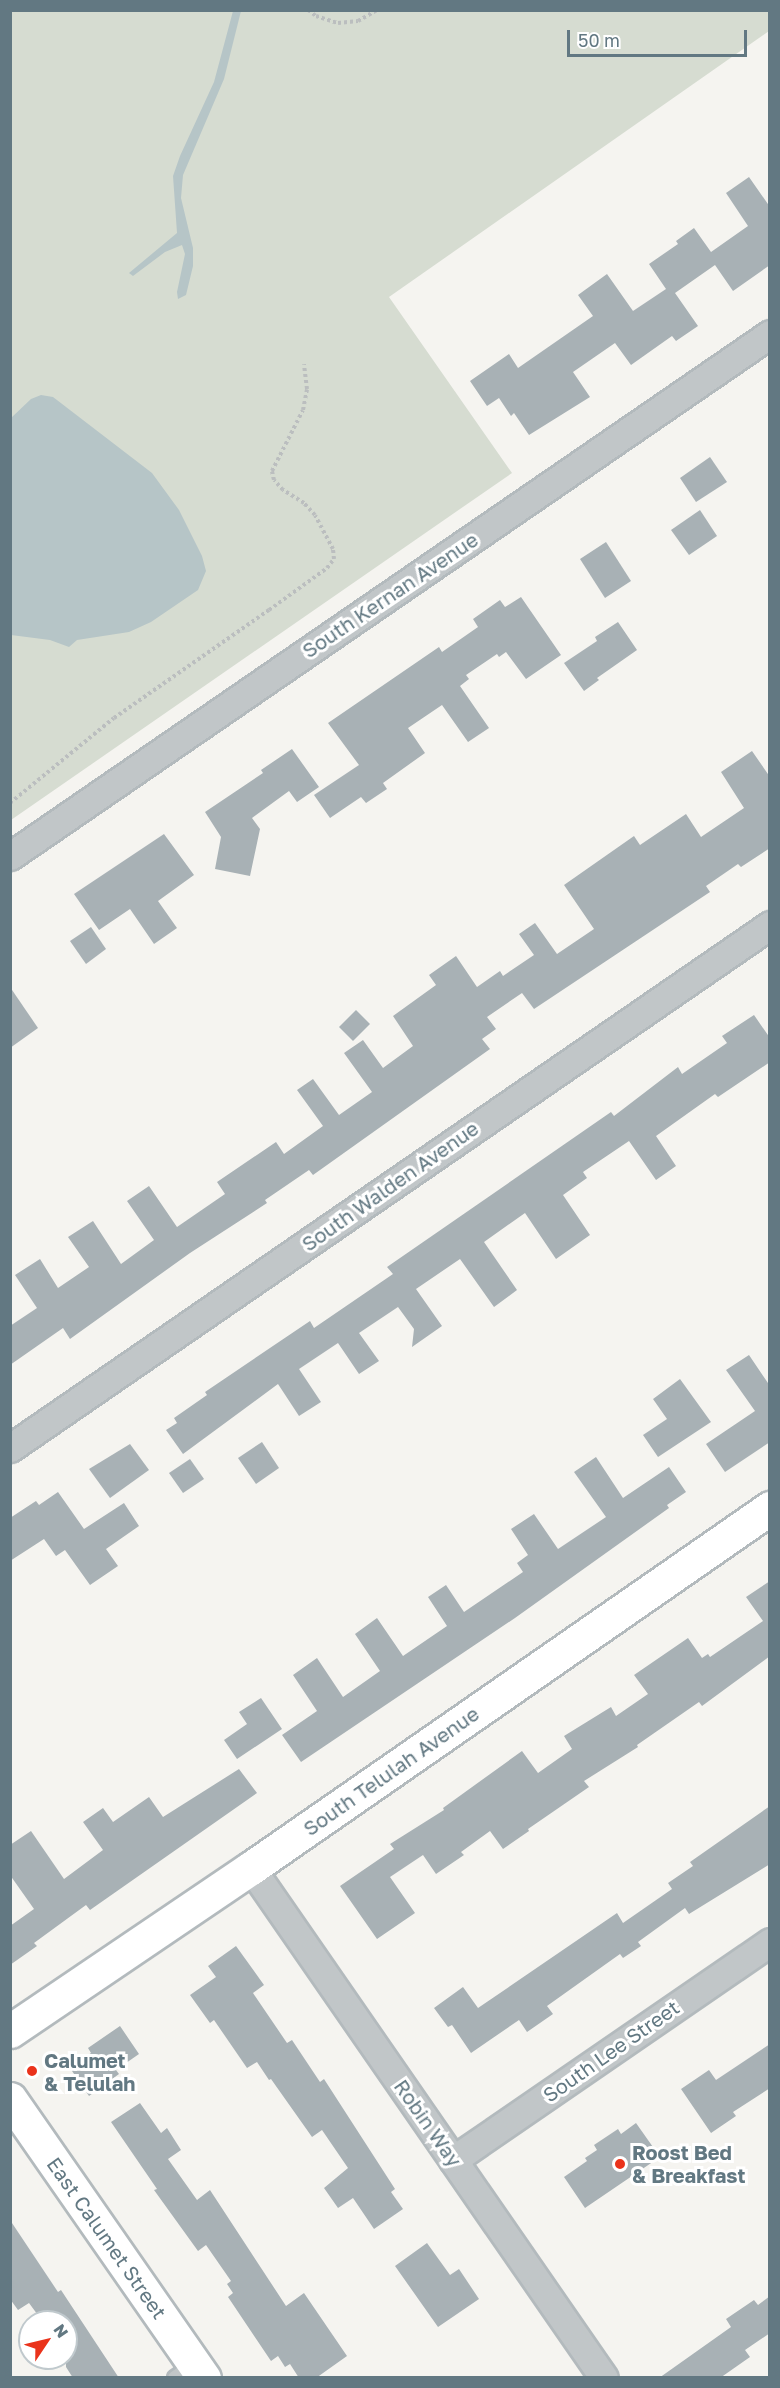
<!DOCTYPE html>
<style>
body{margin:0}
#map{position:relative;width:780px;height:2388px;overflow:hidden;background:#f5f4f0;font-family:"Golos Text",sans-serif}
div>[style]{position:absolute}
.green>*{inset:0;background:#d6dcd1}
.water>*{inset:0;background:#b6c5c7}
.building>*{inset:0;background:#a8b1b5}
.path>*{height:4px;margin-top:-2px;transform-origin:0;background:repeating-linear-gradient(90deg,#bbbebf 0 3px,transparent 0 6px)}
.roads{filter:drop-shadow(2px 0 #b3babd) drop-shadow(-2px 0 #b3babd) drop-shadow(0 2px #b3babd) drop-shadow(0 -2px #b3babd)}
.lane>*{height:14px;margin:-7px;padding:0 7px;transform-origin:7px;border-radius:7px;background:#c1c6c8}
.street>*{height:27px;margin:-13.5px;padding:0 13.5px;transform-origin:13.5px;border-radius:13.5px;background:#c1c6c8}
.secondary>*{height:33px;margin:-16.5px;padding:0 16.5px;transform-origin:16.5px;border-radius:16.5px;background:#fff}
.dots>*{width:16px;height:16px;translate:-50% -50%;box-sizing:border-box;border:3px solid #fff;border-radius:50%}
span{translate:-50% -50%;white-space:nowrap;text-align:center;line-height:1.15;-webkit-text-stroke:6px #fff;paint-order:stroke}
.street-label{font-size:20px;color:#627882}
.poi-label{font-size:20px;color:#627882;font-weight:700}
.left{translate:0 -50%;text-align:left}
.frame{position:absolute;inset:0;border:12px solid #627882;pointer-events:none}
.north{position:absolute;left:18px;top:2310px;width:60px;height:60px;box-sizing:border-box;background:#fff;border:2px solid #c0c9cd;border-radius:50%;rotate:55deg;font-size:16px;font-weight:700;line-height:24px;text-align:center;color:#627882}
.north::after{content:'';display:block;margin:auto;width:21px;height:27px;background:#ea331b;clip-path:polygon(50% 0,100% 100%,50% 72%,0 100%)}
.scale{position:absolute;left:567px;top:30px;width:180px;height:27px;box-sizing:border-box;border:3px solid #627882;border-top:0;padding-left:8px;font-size:18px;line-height:21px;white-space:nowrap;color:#627882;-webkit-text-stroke:4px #fff;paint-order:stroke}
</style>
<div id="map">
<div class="green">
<i style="clip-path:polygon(11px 11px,769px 11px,769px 31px,389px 297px,512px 473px,11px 820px)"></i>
</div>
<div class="water">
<i style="clip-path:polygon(233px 11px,241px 11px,224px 79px,183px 175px,181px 198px,193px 248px,193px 266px,186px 295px,178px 299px,177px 292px,185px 254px,182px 245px,165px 252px,133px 276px,129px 273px,177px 233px,173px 176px,180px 156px,214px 82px)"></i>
<i style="clip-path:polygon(41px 395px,53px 397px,152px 473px,179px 510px,202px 556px,206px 571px,198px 590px,151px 622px,129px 632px,77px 640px,69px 647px,50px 640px,11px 635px,11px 418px,31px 399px)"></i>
</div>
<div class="building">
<i style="clip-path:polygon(749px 177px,770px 207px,770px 265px,733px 291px,715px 265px,675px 293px,698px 326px,676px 341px,672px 336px,631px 365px,615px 343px,573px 372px,590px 397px,529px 435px,514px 413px,511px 416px,499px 398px,487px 406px,470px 381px,509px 354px,518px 368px,593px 316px,578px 295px,607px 274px,633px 311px,666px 289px,649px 264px,678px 244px,676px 241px,694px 228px,711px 252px,748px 226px,726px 193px)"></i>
<i style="clip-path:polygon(710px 457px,727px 482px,696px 502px,680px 478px)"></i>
<i style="clip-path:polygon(700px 510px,717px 536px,689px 555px,671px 530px)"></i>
<i style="clip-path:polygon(606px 542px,631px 581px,605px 598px,580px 559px)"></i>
<i style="clip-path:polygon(521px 597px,561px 655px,526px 679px,506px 652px,499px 657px,497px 654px,466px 675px,469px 679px,460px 686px,489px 728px,468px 742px,442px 705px,408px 728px,425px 753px,383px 783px,387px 789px,366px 803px,361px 797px,330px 818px,314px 795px,359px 765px,328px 723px,439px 647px,442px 652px,478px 627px,473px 619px,500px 600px,505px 607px)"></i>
<i style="clip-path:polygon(618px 622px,637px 650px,597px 678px,599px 680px,584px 691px,564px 663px,597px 641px,595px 637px)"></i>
<i style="clip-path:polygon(292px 749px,319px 787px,297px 802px,289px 791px,252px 818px,260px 829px,250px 876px,215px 869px,221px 837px,205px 812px,263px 773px,261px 770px)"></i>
<i style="clip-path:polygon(752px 751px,770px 777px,770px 848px,741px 867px,738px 864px,706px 886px,710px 892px,534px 1009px,522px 993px,487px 1017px,496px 1029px,482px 1039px,490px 1049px,313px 1175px,309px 1170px,265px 1200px,267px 1203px,190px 1253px,70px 1339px,63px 1328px,10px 1365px,10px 1326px,37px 1308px,15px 1275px,40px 1259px,58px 1288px,89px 1267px,68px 1237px,93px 1221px,121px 1264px,154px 1240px,127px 1201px,149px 1186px,177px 1227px,225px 1194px,217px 1182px,276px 1142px,284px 1154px,323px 1126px,297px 1090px,313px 1079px,339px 1115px,372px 1092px,344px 1053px,363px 1040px,383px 1068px,413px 1046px,393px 1016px,436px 985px,429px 975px,456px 956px,477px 987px,500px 971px,503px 976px,534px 955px,519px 934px,535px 923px,557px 954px,594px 929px,564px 885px,634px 836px,640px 845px,686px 814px,701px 837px,744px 808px,721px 772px)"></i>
<i style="clip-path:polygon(164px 834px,194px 875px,158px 901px,177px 928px,154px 944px,130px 909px,99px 930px,74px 894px)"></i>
<i style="clip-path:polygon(91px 927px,106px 949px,86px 964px,70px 941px)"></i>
<i style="clip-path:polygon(10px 987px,38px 1028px,10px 1048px)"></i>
<i style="clip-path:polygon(356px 1010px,370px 1024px,353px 1041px,339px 1027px)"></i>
<i style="clip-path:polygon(754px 1015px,770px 1038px,770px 1062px,718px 1097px,715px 1094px,656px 1136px,676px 1166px,656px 1180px,629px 1141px,583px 1172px,587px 1178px,563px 1195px,590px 1235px,556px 1259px,525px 1213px,484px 1242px,517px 1290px,494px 1307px,460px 1259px,416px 1289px,442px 1326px,412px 1347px,414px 1329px,398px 1307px,359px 1333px,379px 1361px,359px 1374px,338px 1343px,299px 1369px,321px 1402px,299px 1416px,278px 1384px,183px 1454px,166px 1430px,177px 1423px,174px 1418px,207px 1395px,205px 1392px,310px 1321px,314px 1328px,393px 1274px,387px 1267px,611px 1112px,614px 1116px,678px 1067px,682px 1074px,727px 1043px,722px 1036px)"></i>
<i style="clip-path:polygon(749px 1355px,770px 1386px,770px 1442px,725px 1472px,706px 1444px,755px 1411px,726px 1370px)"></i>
<i style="clip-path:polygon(680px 1379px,711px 1422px,658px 1457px,643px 1435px,667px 1419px,653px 1399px)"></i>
<i style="clip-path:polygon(262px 1442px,279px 1468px,256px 1484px,238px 1458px)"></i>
<i style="clip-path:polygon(130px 1444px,149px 1470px,110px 1498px,89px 1469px)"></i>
<i style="clip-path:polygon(596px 1457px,623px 1498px,669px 1467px,686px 1492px,667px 1505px,669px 1508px,515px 1618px,301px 1762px,282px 1735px,317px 1711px,293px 1675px,317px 1658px,343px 1697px,380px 1671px,355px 1634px,377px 1618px,403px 1656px,447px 1626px,428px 1597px,446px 1585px,464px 1612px,523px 1572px,517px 1563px,528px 1555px,511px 1529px,534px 1514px,558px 1549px,606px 1517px,574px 1472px)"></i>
<i style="clip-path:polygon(190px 1459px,204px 1479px,183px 1493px,169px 1473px)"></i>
<i style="clip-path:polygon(58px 1492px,84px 1529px,124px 1503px,139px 1526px,106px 1549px,118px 1566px,90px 1585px,65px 1550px,56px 1556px,44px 1539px,10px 1561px,10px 1518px,36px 1501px,39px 1505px)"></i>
<i style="clip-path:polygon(770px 1581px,770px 1656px,702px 1706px,699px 1702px,637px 1745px,638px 1747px,584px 1781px,589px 1787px,528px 1829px,529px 1831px,503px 1849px,490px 1831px,461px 1852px,464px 1855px,436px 1874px,423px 1855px,390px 1877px,415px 1913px,377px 1939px,340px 1886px,394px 1849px,390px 1844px,444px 1810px,443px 1808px,522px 1751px,538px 1773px,572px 1749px,564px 1736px,611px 1707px,616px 1716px,648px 1694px,634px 1675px,688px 1638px,702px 1658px,708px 1654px,710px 1657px,763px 1621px,746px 1597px)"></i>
<i style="clip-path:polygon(261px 1698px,282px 1729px,237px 1759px,224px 1740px,247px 1724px,239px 1712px)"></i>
<i style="clip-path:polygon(239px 1769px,257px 1793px,90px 1910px,86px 1905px,34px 1943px,37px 1946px,10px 1965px,10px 1926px,34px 1909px,10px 1875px,10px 1845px,31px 1831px,64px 1879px,103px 1850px,83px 1822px,103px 1808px,113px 1822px,149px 1797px,163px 1817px)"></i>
<i style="clip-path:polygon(770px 1806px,770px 1864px,689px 1914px,685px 1908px,638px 1942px,641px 1946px,623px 1958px,620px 1954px,547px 2006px,553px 2014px,527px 2032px,519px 2020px,471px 2053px,452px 2025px,448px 2027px,434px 2008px,463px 1987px,478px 2008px,617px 1913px,623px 1923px,672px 1889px,668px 1883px,693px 1866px,690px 1862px)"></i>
<i style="clip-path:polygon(236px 1946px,264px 1985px,253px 1993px,287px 2043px,292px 2040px,320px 2082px,324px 2079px,395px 2189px,391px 2192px,403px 2209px,374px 2229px,353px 2198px,338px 2208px,324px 2188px,348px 2168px,322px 2130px,312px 2137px,271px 2079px,269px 2080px,257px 2062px,247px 2068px,214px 2020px,210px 2023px,190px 1995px,216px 1977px,208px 1966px)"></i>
<i style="clip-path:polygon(120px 2026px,139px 2054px,116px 2070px,119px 2074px,89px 2096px,70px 2068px,91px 2053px,88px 2048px)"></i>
<i style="clip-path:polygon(770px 2044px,770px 2088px,733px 2112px,736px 2116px,711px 2133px,681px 2089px,709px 2070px,716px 2080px)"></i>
<i style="clip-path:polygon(140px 2103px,161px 2133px,167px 2128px,181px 2150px,168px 2159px,197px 2200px,210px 2190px,286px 2306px,304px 2293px,347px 2356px,316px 2378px,299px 2378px,290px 2364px,285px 2367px,278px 2356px,271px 2361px,228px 2297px,233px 2293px,227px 2284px,231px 2281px,206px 2245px,198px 2251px,154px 2190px,157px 2189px,111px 2122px)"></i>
<i style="clip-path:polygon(636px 2123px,660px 2157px,585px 2208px,564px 2177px,587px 2161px,585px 2158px,597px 2150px,594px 2145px,618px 2129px,621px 2134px)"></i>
<i style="clip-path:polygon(10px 2220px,58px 2292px,61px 2290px,119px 2378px,73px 2378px,66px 2367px,66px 2322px,43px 2322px,29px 2303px,18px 2310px,10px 2299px)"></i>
<i style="clip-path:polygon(427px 2243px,450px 2275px,459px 2269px,479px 2299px,438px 2327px,395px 2266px)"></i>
<i style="clip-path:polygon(770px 2296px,770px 2333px,745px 2350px,750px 2357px,720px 2378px,659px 2378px,731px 2327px,726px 2319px,754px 2300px,758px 2305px)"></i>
</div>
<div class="path">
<i style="left:308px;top:10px;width:10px;rotate:37deg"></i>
<i style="left:316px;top:16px;width:23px;rotate:18deg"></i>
<i style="left:338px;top:23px;width:20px;rotate:-6deg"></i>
<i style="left:358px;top:21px;width:22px;rotate:-30deg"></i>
<i style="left:10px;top:803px;width:134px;rotate:-39.3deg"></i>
<i style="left:114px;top:718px;width:189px;rotate:-34.9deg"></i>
<i style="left:269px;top:610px;width:72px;rotate:-35.9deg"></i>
<i style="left:327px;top:568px;width:11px;rotate:-52deg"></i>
<i style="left:334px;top:559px;width:10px;rotate:-96deg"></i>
<i style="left:333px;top:549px;width:38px;rotate:-118deg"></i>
<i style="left:315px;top:515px;width:16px;rotate:-133deg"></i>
<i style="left:304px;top:503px;width:25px;rotate:-148deg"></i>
<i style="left:283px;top:490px;width:13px;rotate:-132deg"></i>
<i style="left:274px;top:480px;width:9px;rotate:-103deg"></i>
<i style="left:272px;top:471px;width:68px;rotate:-63.1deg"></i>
<i style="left:303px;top:410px;width:21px;rotate:-79deg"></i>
<i style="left:307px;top:389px;width:25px;rotate:-97deg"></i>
</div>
<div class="roads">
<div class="lane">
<i style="left:175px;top:2378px;width:24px;rotate:-35deg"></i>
</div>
<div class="street">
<i style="left:10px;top:856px;width:922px;rotate:-34.48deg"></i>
<i style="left:10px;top:1448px;width:923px;rotate:-34.53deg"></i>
<i style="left:251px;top:1868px;width:620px;rotate:55.31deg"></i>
<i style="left:453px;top:2160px;width:385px;rotate:-34.5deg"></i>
</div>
<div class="secondary">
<i style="left:10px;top:2031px;width:291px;rotate:-34.1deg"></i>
<i style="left:251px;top:1868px;width:632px;rotate:-34.75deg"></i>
<i style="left:10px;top:2099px;width:340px;rotate:55.2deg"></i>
</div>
</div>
<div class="dots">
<i style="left:32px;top:2071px;background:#ea331b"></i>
<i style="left:620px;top:2164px;background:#ea331b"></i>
</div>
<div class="street-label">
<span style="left:390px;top:595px;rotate:-34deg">South Kernan Avenue</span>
<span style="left:390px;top:1186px;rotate:-35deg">South Walden Avenue</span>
<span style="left:391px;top:1771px;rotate:-35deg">South Telulah Avenue</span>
<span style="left:611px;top:2051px;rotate:-35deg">South Lee Street</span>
<span style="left:428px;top:2123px;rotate:55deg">Robin Way</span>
<span style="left:107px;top:2238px;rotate:55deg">East Calumet Street</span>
</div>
<div class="poi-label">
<span class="left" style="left:44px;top:2072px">Calumet<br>&amp; Telulah</span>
<span class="left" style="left:632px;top:2164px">Roost Bed<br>&amp; Breakfast</span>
</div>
<div class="frame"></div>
<div class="north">N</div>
<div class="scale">50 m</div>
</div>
